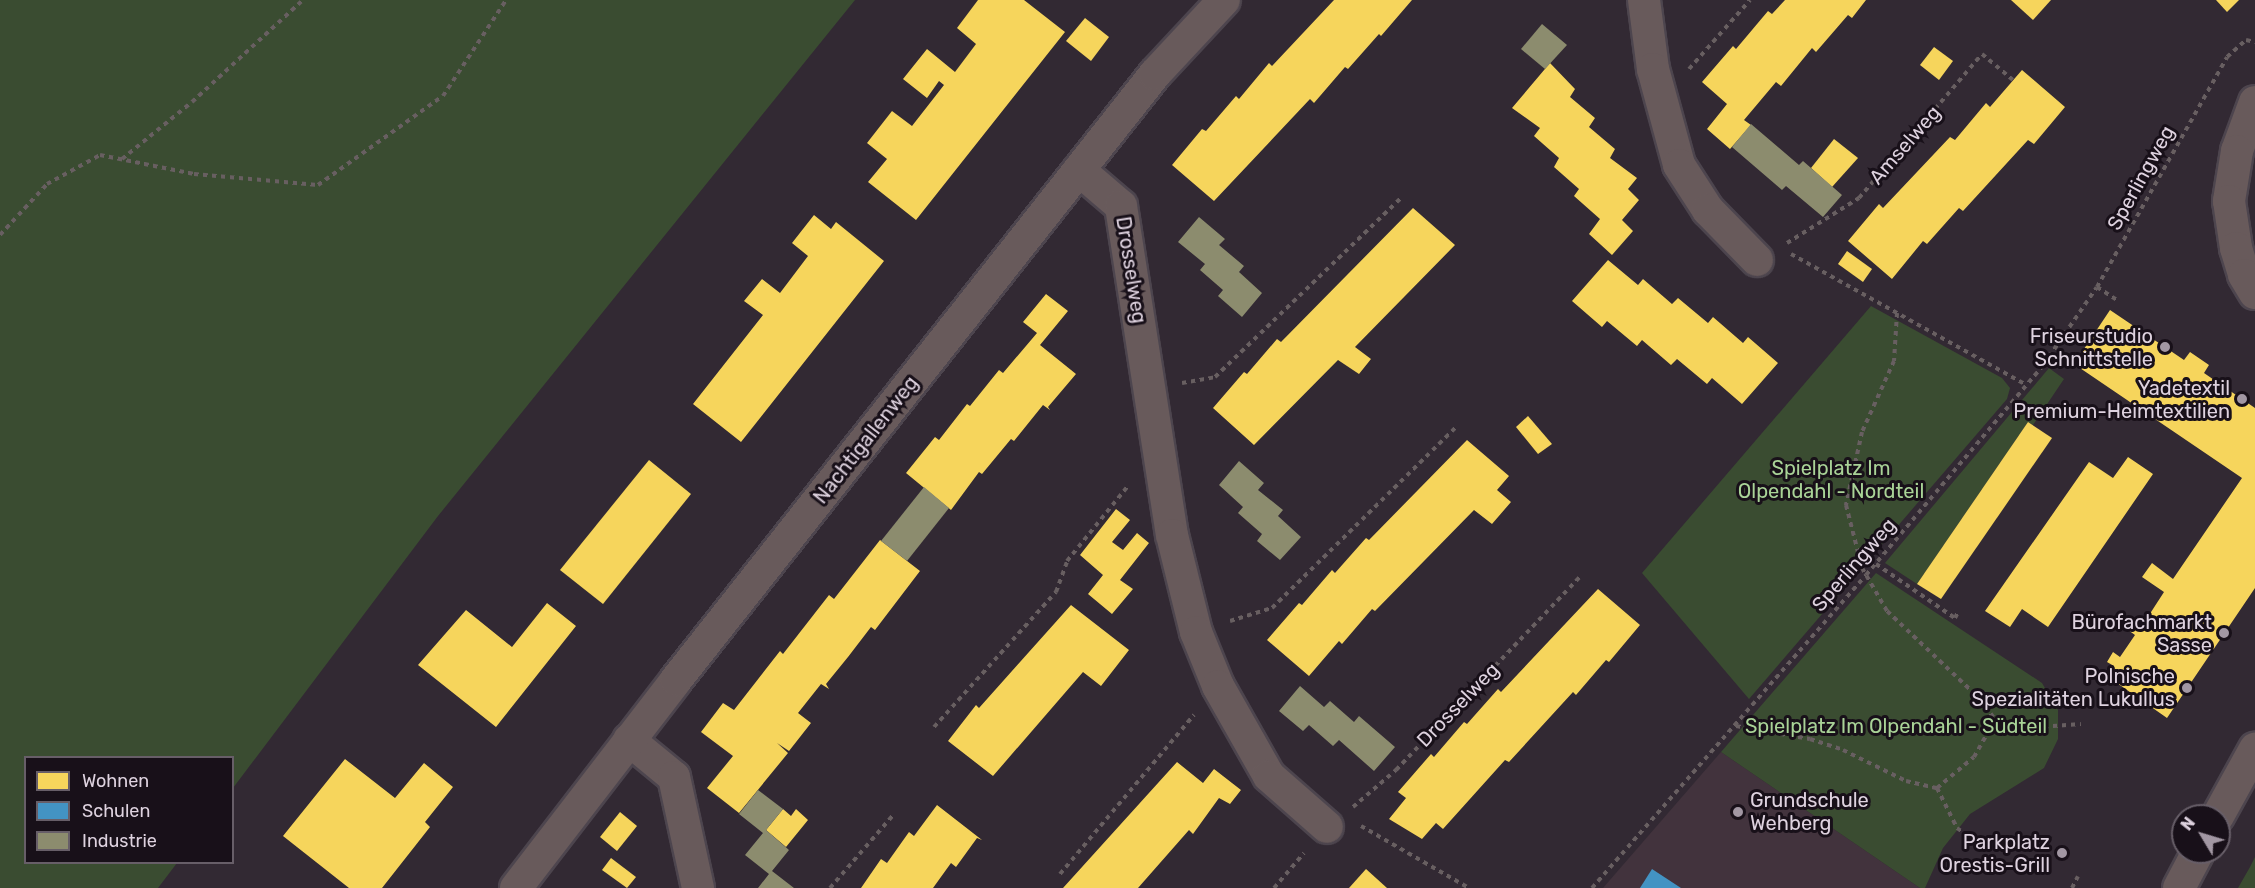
<!DOCTYPE html>
<meta charset="utf-8">
<style>
body{margin:0}
#map{position:relative;width:2255px;height:888px;overflow:hidden;background:#322933;font-family:Rubik,sans-serif}
div>[style]{position:absolute}
.education>*{inset:0;background:#42333d}
.green>*{inset:0;background:#3a4c31}
.homes>*{inset:0;background:#f6d55c}
.schools>*{inset:0;background:#4393c3}
.industry>*{inset:0;background:#8c8c6e}
.path>*{height:4px;margin-top:-2px;transform-origin:0;background:repeating-linear-gradient(90deg,#685f61 0 4.5px,transparent 0 9px)}
.roads{filter:drop-shadow(2px 0 #4d454e) drop-shadow(-2px 0 #4d454e) drop-shadow(0 2px #4d454e) drop-shadow(0 -2px #4d454e)}
.minor>*{height:32px;margin:-16px;padding:0 16px;transform-origin:16px;border-radius:16px;background:#685a5b}
.dots>*{width:16px;height:16px;translate:-50% -50%;box-sizing:border-box;border:3px solid #181019;border-radius:50%}
span{translate:-50% -50%;white-space:nowrap;text-align:center;line-height:1.15;-webkit-text-stroke:6px #181019;paint-order:stroke}
.street-label{font-size:20px;color:#ded2df}
.poi-label{font-size:20px;color:#ded2df}
.right{translate:-100% -50%;text-align:right}
.left{translate:0 -50%;text-align:left}
.park-label{font-size:20px;color:#a9d397}
.legend{position:absolute;left:24px;top:756px;width:210px;height:108px;box-sizing:border-box;background:#181019;border:2px solid #675e68;margin:0;padding:8px 10px;list-style:none;font-size:18px;color:#ded2df}
.legend li{display:flex;align-items:center;gap:12px;height:30px}
.legend b{width:30px;border:2px solid #675e68}
.north{position:absolute;left:2171px;top:804px;width:60px;height:60px;box-sizing:border-box;background:#181019;border:2px solid #675e68;border-radius:50%;rotate:308deg;font-size:16px;font-weight:700;line-height:24px;text-align:center;color:#ded2df}
.north::after{content:'';display:block;margin:auto;width:21px;height:27px;background:#a297a3;clip-path:polygon(50% 0,100% 100%,50% 72%,0 100%)}
</style>
<div id="map">
<div class="education">
<i style="clip-path:polygon(1721px 752px,1920px 888px,1603px 888px)"></i>
</div>
<div class="green">
<i style="clip-path:polygon(0 0,855px 0,438px 516px,233px 788px,232px 758px,26px 758px,26px 862px,177px 863px,158px 888px,0 888px)"></i>
<i style="clip-path:polygon(1871px 306px,2002px 378px,2010px 388px,2007px 399px,1749px 699px,1642px 573px)"></i>
<i style="clip-path:polygon(2049px 368px,2064px 379px,2033px 425px,2028px 422px,1917px 584px,1885px 563px)"></i>
<i style="clip-path:polygon(1876px 573px,2042px 683px,2058px 710px,2058px 739px,2044px 768px,1970px 814px,1943px 848px,1925px 888px,1920px 888px,1721px 752px)"></i>
<i style="clip-path:polygon(2255px 857px,2255px 888px,2238px 888px,2250px 867px)"></i>
</div>
<div class="homes">
<i style="clip-path:polygon(978px 0,1024px 0,1065px 32px,916px 220px,868px 182px,887px 159px,867px 143px,892px 111px,912px 126px,944px 85px,939px 81px,927px 98px,903px 79px,927px 49px,955px 72px,976px 44px,957px 28px)"></i>
<i style="clip-path:polygon(1334px 0,1412px 0,1381px 36px,1379px 34px,1348px 69px,1345px 67px,1314px 103px,1310px 99px,1214px 201px,1172px 165px,1202px 129px,1206px 131px,1236px 96px,1239px 99px,1269px 63px,1272px 66px)"></i>
<i style="clip-path:polygon(1785px 0,1866px 0,1852px 18px,1848px 15px,1816px 52px,1812px 48px,1781px 86px,1776px 82px,1744px 120px,1751px 125px,1730px 149px,1707px 129px,1727px 104px,1702px 82px,1733px 46px,1736px 49px,1768px 11px,1772px 14px)"></i>
<i style="clip-path:polygon(2011px 0,2051px 0,2033px 20px)"></i>
<i style="clip-path:polygon(2216px 0,2239px 0,2227px 12px)"></i>
<i style="clip-path:polygon(1085px 18px,1109px 37px,1091px 61px,1066px 41px)"></i>
<i style="clip-path:polygon(1934px 47px,1953px 61px,1939px 80px,1920px 65px)"></i>
<i style="clip-path:polygon(1550px 63px,1575px 89px,1570px 97px,1595px 118px,1589px 127px,1615px 149px,1610px 158px,1637px 178px,1628px 189px,1639px 200px,1622px 220px,1633px 231px,1612px 255px,1589px 234px,1600px 219px,1574px 196px,1579px 189px,1554px 167px,1559px 158px,1534px 136px,1540px 128px,1512px 108px)"></i>
<i style="clip-path:polygon(2022px 70px,2065px 107px,2034px 144px,2028px 140px,1963px 211px,1959px 208px,1927px 244px,1923px 241px,1892px 279px,1848px 241px,1879px 204px,1883px 208px,1950px 137px,1955px 140px,1986px 103px,1990px 107px)"></i>
<i style="clip-path:polygon(1834px 139px,1858px 158px,1832px 187px,1811px 168px)"></i>
<i style="clip-path:polygon(1413px 208px,1455px 245px,1355px 347px,1371px 359px,1359px 374px,1338px 360px,1254px 445px,1213px 408px,1244px 372px,1247px 374px,1277px 339px,1281px 342px)"></i>
<i style="clip-path:polygon(814px 215px,831px 229px,836px 222px,884px 261px,741px 442px,693px 404px,763px 315px,744px 301px,762px 279px,780px 293px,808px 256px,792px 243px)"></i>
<i style="clip-path:polygon(1847px 251px,1872px 269px,1863px 282px,1838px 264px)"></i>
<i style="clip-path:polygon(1608px 260px,1638px 285px,1643px 279px,1672px 304px,1678px 298px,1708px 323px,1713px 317px,1743px 343px,1748px 337px,1778px 363px,1742px 404px,1712px 378px,1707px 384px,1677px 359px,1671px 365px,1642px 340px,1637px 346px,1607px 321px,1602px 327px,1572px 301px)"></i>
<i style="clip-path:polygon(1046px 294px,1068px 311px,1040px 345px,1076px 374px,1048px 407px,1050px 410px,1043px 405px,1014px 441px,1011px 439px,982px 474px,979px 472px,951px 510px,906px 473px,935px 437px,939px 440px,967px 404px,970px 406px,999px 370px,1003px 373px,1037px 333px,1023px 322px)"></i>
<i style="clip-path:polygon(2110px 310px,2184px 360px,2190px 352px,2209px 365px,2204px 373px,2255px 408px,2255px 588px,2167px 718px,2107px 676px,2114px 666px,2107px 662px,2113px 652px,2120px 657px,2135px 635px,2128px 630px,2135px 621px,2142px 626px,2164px 592px,2142px 577px,2152px 563px,2173px 579px,2242px 478px,2074px 364px)"></i>
<i style="clip-path:polygon(1528px 416px,1552px 444px,1538px 454px,1516px 427px)"></i>
<i style="clip-path:polygon(2028px 422px,2052px 438px,1941px 599px,1917px 584px)"></i>
<i style="clip-path:polygon(1467px 440px,1509px 476px,1497px 490px,1511px 502px,1492px 524px,1474px 510px,1375px 611px,1372px 609px,1342px 644px,1339px 641px,1309px 676px,1267px 640px,1299px 603px,1302px 605px,1332px 570px,1335px 573px,1366px 538px,1369px 540px)"></i>
<i style="clip-path:polygon(2128px 457px,2153px 474px,2048px 627px,2022px 609px,2010px 627px,1985px 611px,2089px 462px,2113px 478px)"></i>
<i style="clip-path:polygon(649px 460px,691px 494px,603px 604px,560px 570px)"></i>
<i style="clip-path:polygon(1116px 509px,1130px 520px,1112px 542px,1123px 550px,1137px 533px,1149px 543px,1120px 580px,1133px 589px,1112px 614px,1088px 594px,1103px 575px,1080px 555px)"></i>
<i style="clip-path:polygon(880px 540px,920px 571px,875px 630px,871px 627px,848px 657px,826px 684px,829px 689px,821px 684px,798px 713px,811px 723px,789px 751px,777px 743px,788px 753px,739px 813px,707px 788px,733px 756px,701px 732px,723px 703px,734px 710px,780px 651px,783px 654px,829px 595px,834px 599px)"></i>
<i style="clip-path:polygon(1598px 589px,1640px 625px,1609px 662px,1606px 660px,1576px 695px,1573px 692px,1509px 762px,1505px 760px,1443px 829px,1436px 823px,1422px 839px,1389px 819px,1406px 798px,1398px 792px,1431px 754px,1434px 757px,1464px 722px,1467px 724px,1498px 689px,1501px 692px)"></i>
<i style="clip-path:polygon(547px 603px,576px 626px,496px 727px,418px 665px,466px 610px,512px 647px)"></i>
<i style="clip-path:polygon(1071px 605px,1129px 650px,1101px 686px,1083px 672px,993px 776px,948px 741px,976px 705px,979px 708px)"></i>
<i style="clip-path:polygon(345px 759px,395px 798px,424px 763px,453px 787px,425px 822px,430px 827px,382px 888px,349px 888px,283px 836px)"></i>
<i style="clip-path:polygon(1177px 762px,1203px 783px,1214px 769px,1241px 790px,1230px 804px,1219px 798px,1193px 834px,1189px 830px,1138px 888px,1063px 888px)"></i>
<i style="clip-path:polygon(937px 805px,982px 840px,977px 838px,956px 867px,951px 863px,933px 888px,861px 888px,881px 859px,887px 863px,909px 832px,914px 836px)"></i>
<i style="clip-path:polygon(783px 809px,791px 816px,796px 809px,808px 820px,786px 847px,766px 830px)"></i>
<i style="clip-path:polygon(620px 812px,637px 826px,617px 851px,600px 837px)"></i>
<i style="clip-path:polygon(611px 858px,636px 877px,627px 888px,602px 870px)"></i>
<i style="clip-path:polygon(1366px 869px,1387px 888px,1349px 888px)"></i>
</div>
<div class="schools">
<i style="clip-path:polygon(1652px 869px,1681px 888px,1640px 888px)"></i>
</div>
<div class="industry">
<i style="clip-path:polygon(1542px 24px,1567px 45px,1545px 69px,1521px 49px)"></i>
<i style="clip-path:polygon(1751px 124px,1799px 165px,1803px 161px,1842px 195px,1823px 217px,1786px 186px,1782px 190px,1732px 147px)"></i>
<i style="clip-path:polygon(1199px 217px,1225px 239px,1219px 245px,1244px 266px,1239px 272px,1262px 293px,1242px 317px,1218px 296px,1223px 290px,1200px 270px,1205px 264px,1178px 242px)"></i>
<i style="clip-path:polygon(1239px 461px,1264px 483px,1258px 490px,1283px 510px,1278px 516px,1301px 537px,1280px 560px,1257px 541px,1262px 534px,1238px 513px,1243px 507px,1219px 485px)"></i>
<i style="clip-path:polygon(924px 487px,949px 508px,907px 561px,881px 541px)"></i>
<i style="clip-path:polygon(1300px 686px,1324px 707px,1330px 701px,1354px 722px,1359px 716px,1395px 747px,1374px 771px,1339px 740px,1333px 746px,1309px 725px,1303px 731px,1279px 711px)"></i>
<i style="clip-path:polygon(758px 790px,783px 809px,766px 830px,789px 850px,772px 871px,794px 888px,758px 888px,769px 874px,745px 855px,763px 833px,739px 814px)"></i>
</div>
<div class="path">
<i style="left:1689px;top:69px;width:92px;rotate:-48.5deg"></i>
<i style="left:122px;top:159px;width:90px;rotate:-39.2deg"></i>
<i style="left:192px;top:102px;width:151px;rotate:-42.6deg"></i>
<i style="left:0;top:235px;width:69px;rotate:-47.3deg"></i>
<i style="left:47px;top:184px;width:60px;rotate:-28.7deg"></i>
<i style="left:100px;top:155px;width:96px;rotate:11.4deg"></i>
<i style="left:194px;top:174px;width:124px;rotate:5.1deg"></i>
<i style="left:318px;top:185px;width:153px;rotate:-35.5deg"></i>
<i style="left:443px;top:96px;width:115px;rotate:-56.7deg"></i>
<i style="left:1787px;top:243px;width:85px;rotate:-32deg"></i>
<i style="left:1859px;top:198px;width:189px;rotate:-49.5deg"></i>
<i style="left:1982px;top:54px;width:40px;rotate:40deg"></i>
<i style="left:1791px;top:254px;width:269px;rotate:29.1deg"></i>
<i style="left:2097px;top:287px;width:24px;rotate:33deg"></i>
<i style="left:1897px;top:313px;width:48px;rotate:93.6deg"></i>
<i style="left:1894px;top:361px;width:78px;rotate:114.3deg"></i>
<i style="left:1862px;top:432px;width:75px;rotate:102.4deg"></i>
<i style="left:1846px;top:505px;width:65px;rotate:75.7deg"></i>
<i style="left:1862px;top:568px;width:50px;rotate:59.8deg"></i>
<i style="left:1887px;top:611px;width:128px;rotate:43.4deg"></i>
<i style="left:1980px;top:699px;width:26px;rotate:54deg"></i>
<i style="left:1995px;top:720px;width:32px;rotate:14deg"></i>
<i style="left:2026px;top:728px;width:55px;rotate:-4.2deg"></i>
<i style="left:1182px;top:383px;width:34px;rotate:-10deg"></i>
<i style="left:1215px;top:377px;width:257px;rotate:-43.9deg"></i>
<i style="left:1876px;top:564px;width:96px;rotate:34.4deg"></i>
<i style="left:1955px;top:618px;width:7px;rotate:-63deg"></i>
<i style="left:1230px;top:621px;width:44px;rotate:-17.2deg"></i>
<i style="left:1272px;top:608px;width:258px;rotate:-44.5deg"></i>
<i style="left:1736px;top:726px;width:75px;rotate:10deg"></i>
<i style="left:1810px;top:739px;width:35px;rotate:18deg"></i>
<i style="left:1843px;top:750px;width:70px;rotate:26.2deg"></i>
<i style="left:1906px;top:781px;width:32px;rotate:13deg"></i>
<i style="left:1937px;top:788px;width:48px;rotate:-40deg"></i>
<i style="left:1974px;top:757px;width:43px;rotate:-60.4deg"></i>
<i style="left:934px;top:727px;width:182px;rotate:-47.9deg"></i>
<i style="left:1056px;top:592px;width:33px;rotate:-70deg"></i>
<i style="left:1067px;top:561px;width:97px;rotate:-50.9deg"></i>
<i style="left:1937px;top:788px;width:45px;rotate:63.4deg"></i>
<i style="left:1957px;top:828px;width:17px;rotate:36deg"></i>
<i style="left:1353px;top:807px;width:57px;rotate:-40.7deg"></i>
<i style="left:1396px;top:770px;width:269px;rotate:-46.4deg"></i>
<i style="left:1361px;top:826px;width:125px;rotate:29.9deg"></i>
<i style="left:1060px;top:874px;width:208px;rotate:-49.9deg"></i>
<i style="left:830px;top:888px;width:98px;rotate:-49.1deg"></i>
<i style="left:1274px;top:888px;width:46px;rotate:-49.4deg"></i>
<i style="left:1592px;top:888px;width:416px;rotate:-48.8deg"></i>
<i style="left:1866px;top:575px;width:276px;rotate:-49.8deg"></i>
<i style="left:2044px;top:364px;width:93px;rotate:-55.5deg"></i>
<i style="left:2097px;top:287px;width:264px;rotate:-60.5deg"></i>
<i style="left:2227px;top:57px;width:25px;rotate:-42deg"></i>
<i style="left:2246px;top:40px;width:9px;rotate:13deg"></i>
<i style="left:2072px;top:888px;width:13px;rotate:-63deg"></i>
</div>
<div class="roads">
<div class="minor">
<i style="left:1644px;top:0;width:70px;rotate:82.6deg"></i>
<i style="left:1653px;top:69px;width:99px;rotate:74.8deg"></i>
<i style="left:1679px;top:165px;width:54px;rotate:57.2deg"></i>
<i style="left:1708px;top:210px;width:70px;rotate:45.6deg"></i>
<i style="left:2255px;top:102px;width:52px;rotate:110.2deg"></i>
<i style="left:2237px;top:151px;width:51px;rotate:99.1deg"></i>
<i style="left:2229px;top:201px;width:48px;rotate:81.5deg"></i>
<i style="left:2236px;top:248px;width:28px;rotate:73deg"></i>
<i style="left:2244px;top:275px;width:21px;rotate:59deg"></i>
<i style="left:1079px;top:170px;width:55px;rotate:40.6deg"></i>
<i style="left:1121px;top:206px;width:333px;rotate:81.2deg"></i>
<i style="left:1172px;top:535px;width:100px;rotate:76.1deg"></i>
<i style="left:1196px;top:632px;width:58px;rotate:67.8deg"></i>
<i style="left:1218px;top:686px;width:103px;rotate:60.5deg"></i>
<i style="left:1269px;top:776px;width:77px;rotate:41.3deg"></i>
<i style="left:629px;top:740px;width:58px;rotate:39.4deg"></i>
<i style="left:674px;top:777px;width:114px;rotate:77.8deg"></i>
<i style="left:2218px;top:816px;width:77px;rotate:-61.1deg"></i>
<i style="left:516px;top:888px;width:262px;rotate:-52.4deg"></i>
<i style="left:676px;top:680px;width:772px;rotate:-51.68deg"></i>
<i style="left:1155px;top:74px;width:101px;rotate:-47deg"></i>
<i style="left:2179px;top:888px;width:41px;rotate:-62.2deg"></i>
</div>
</div>
<div class="dots">
<i style="left:2165px;top:347px;background:#a297a3"></i>
<i style="left:2242px;top:399px;background:#a297a3"></i>
<i style="left:2224px;top:633px;background:#a297a3"></i>
<i style="left:2187px;top:688px;background:#a297a3"></i>
<i style="left:1738px;top:812px;background:#a297a3"></i>
<i style="left:2062px;top:853px;background:#a297a3"></i>
</div>
<div class="street-label">
<span style="left:1905px;top:145px;rotate:-49deg">Amselweg</span>
<span style="left:2141px;top:178px;rotate:-61deg">Sperlingweg</span>
<span style="left:1131px;top:270px;rotate:81deg">Drosselweg</span>
<span style="left:866px;top:440px;rotate:-52deg">Nachtigallenweg</span>
<span style="left:1854px;top:565px;rotate:-49deg">Sperlingweg</span>
<span style="left:1458px;top:705px;rotate:-46deg">Drosselweg</span>
</div>
<div class="poi-label">
<span class="right" style="left:2153px;top:348px">Friseurstudio<br>Schnittstelle</span>
<span class="right" style="left:2230px;top:400px">Yadetextil<br>Premium-Heimtextilien</span>
<span class="right" style="left:2212px;top:634px">Bürofachmarkt<br>Sasse</span>
<span class="right" style="left:2175px;top:688px">Polnische<br>Spezialitäten Lukullus</span>
<span class="left" style="left:1750px;top:812px">Grundschule<br>Wehberg</span>
<span class="right" style="left:2050px;top:854px">Parkplatz<br>Orestis-Grill</span>
</div>
<div class="park-label">
<span style="left:1831px;top:480px">Spielplatz Im<br>Olpendahl - Nordteil</span>
<span style="left:1896px;top:726px">Spielplatz Im Olpendahl - Südteil</span>
</div>
<ul class="legend">
<li><b style="height:16px;background:#f6d55c"></b>Wohnen</li>
<li><b style="height:16px;background:#4393c3"></b>Schulen</li>
<li><b style="height:16px;background:#8c8c6e"></b>Industrie</li>
</ul>
<div class="north">N</div>
</div>
